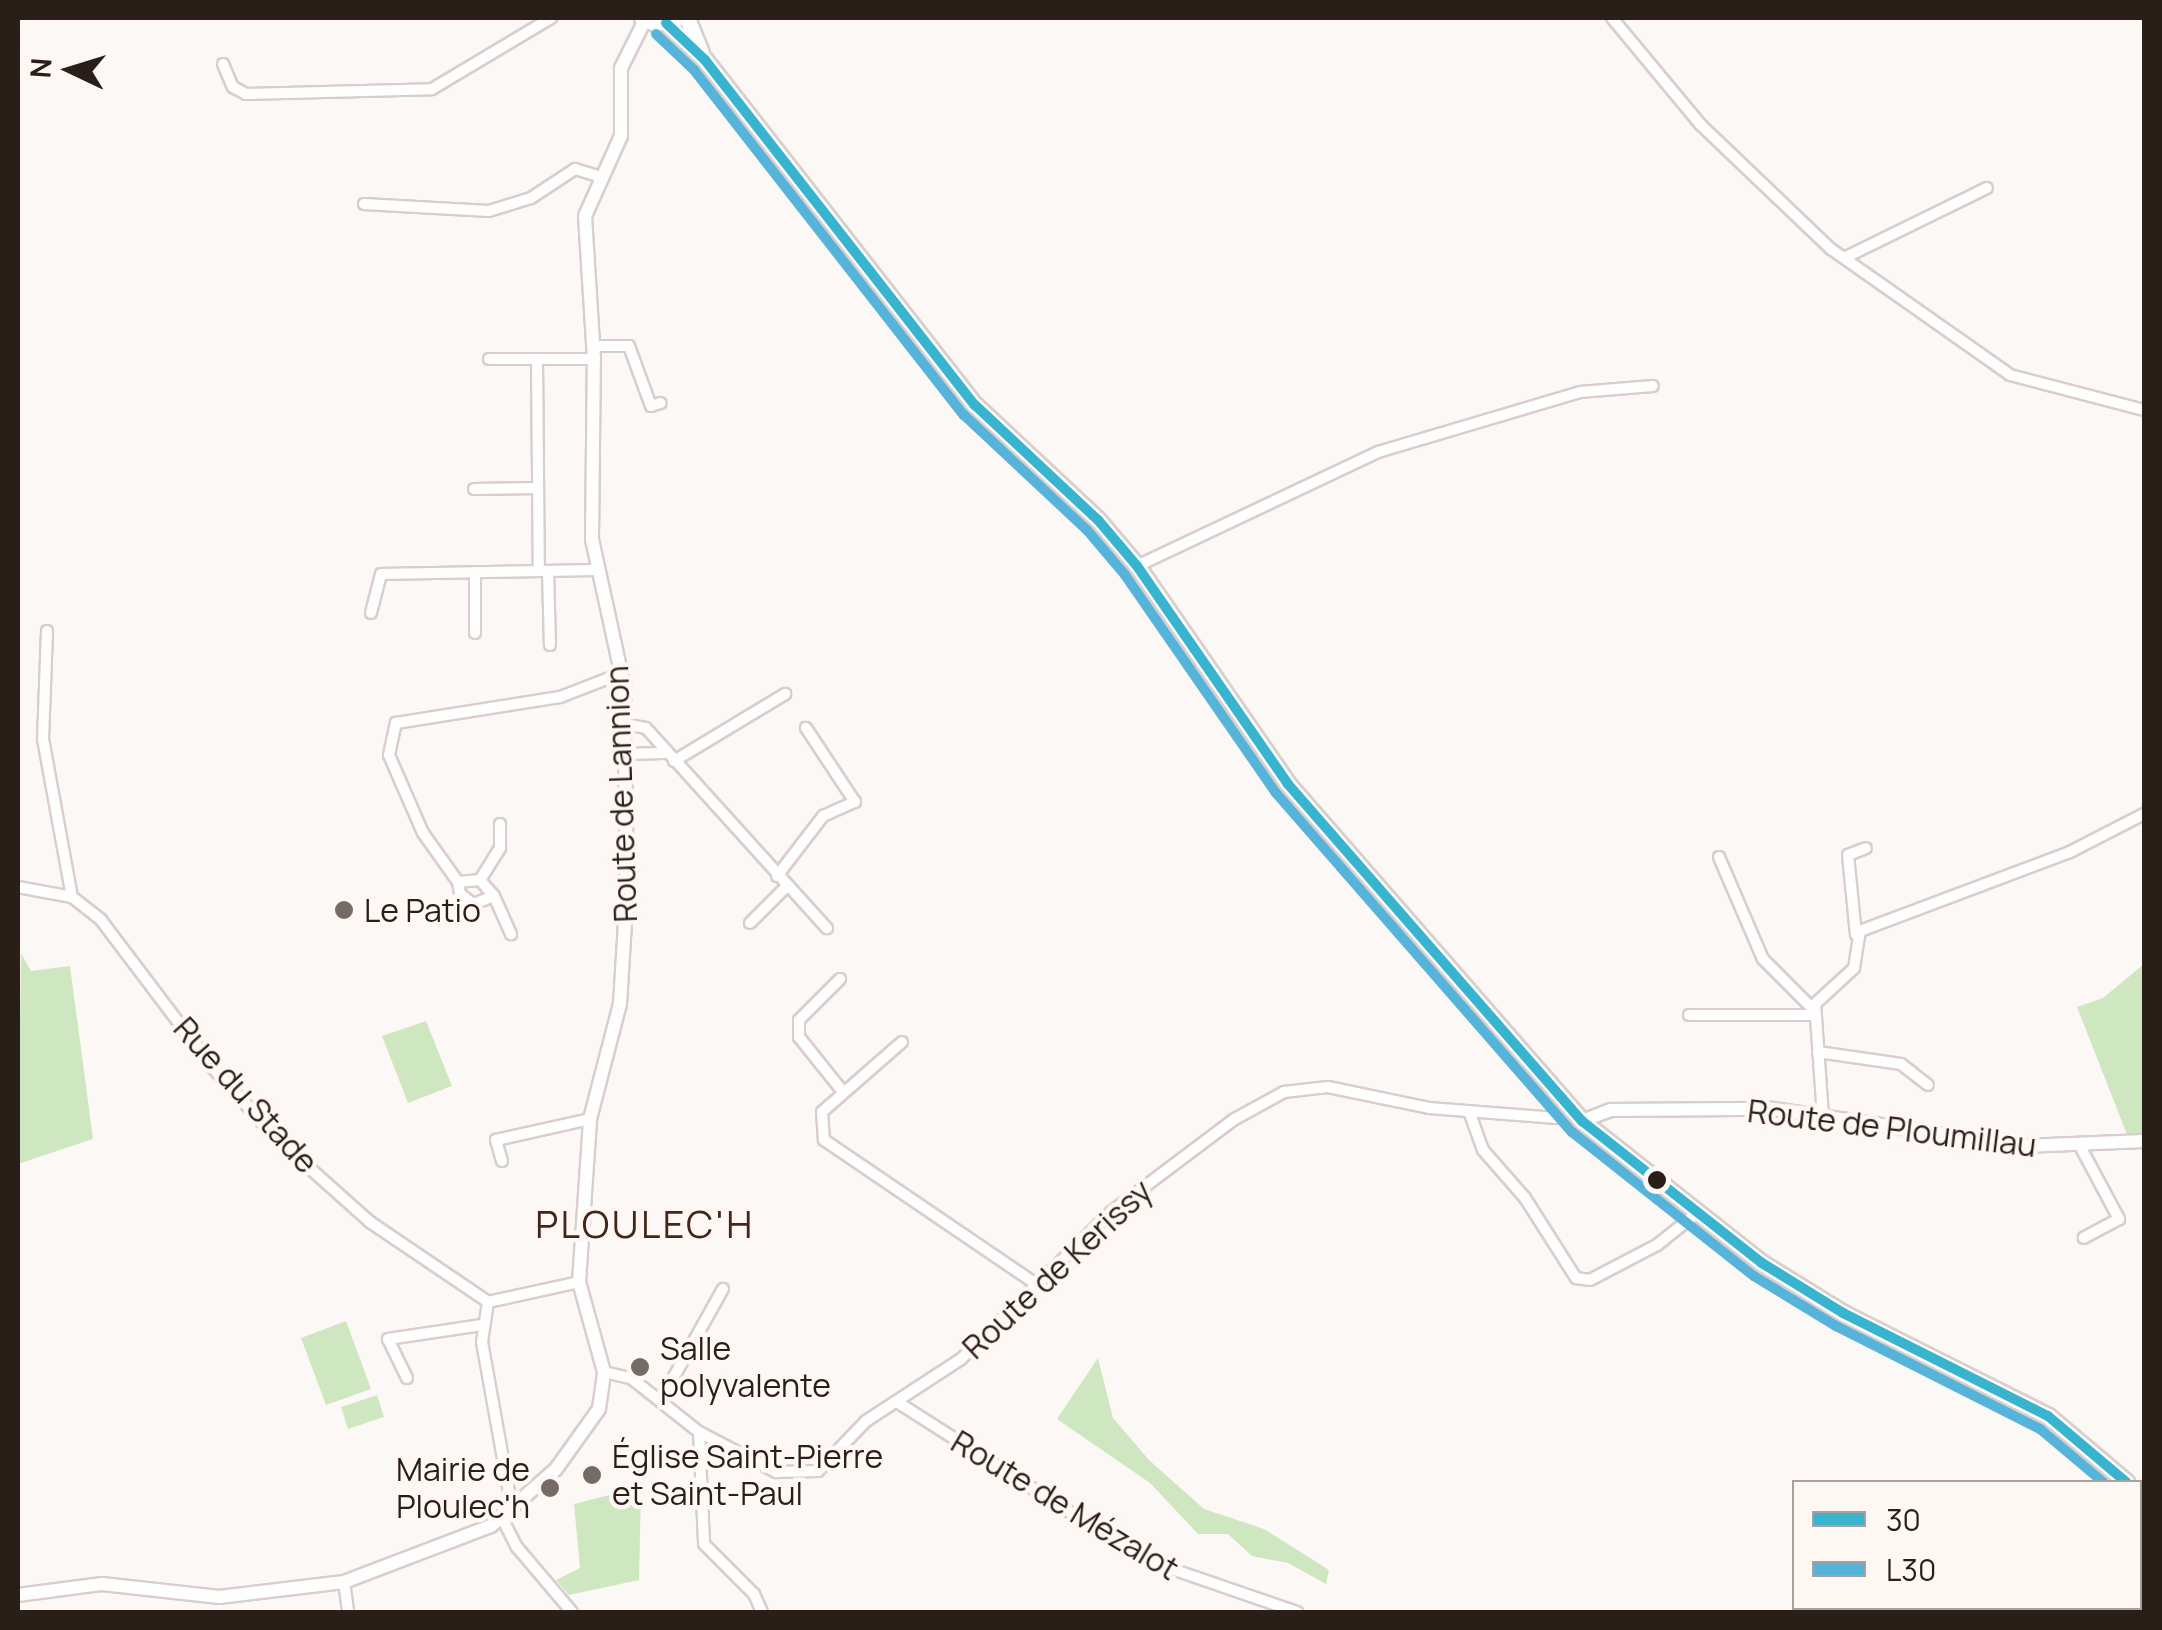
<!DOCTYPE html>
<meta charset="utf-8">
<style>
body{margin:0}
#map{position:relative;width:2162px;height:1630px;overflow:hidden;background:#fcf8f6;font-family:Manrope,sans-serif}
div>[style]{position:absolute}
.green>*{inset:0;background:#cee7c0}
.roads{filter:drop-shadow(2px 0 #d8cfcc) drop-shadow(-2px 0 #d8cfcc) drop-shadow(0 2px #d8cfcc) drop-shadow(0 -2px #d8cfcc)}
.minor>*{height:10px;margin:-5px;padding:0 5px;transform-origin:5px;border-radius:5px;background:#fffefe}
.tertiary>*{height:12px;margin:-6px;padding:0 6px;transform-origin:6px;border-radius:6px;background:#fffefe}
.primary>*{height:15px;margin:-7.5px;padding:0 7.5px;transform-origin:7.5px;border-radius:7.5px;background:#fffefe}
.bus-1>*{height:10px;margin:-5px;padding:0 5px;transform-origin:5px;border-radius:5px;background:#39b4cf}
.bus-2>*{height:10px;margin:-5px;padding:0 5px;transform-origin:5px;border-radius:5px;background:#56b4db}
.dots>*{width:28px;height:28px;translate:-50% -50%;box-sizing:border-box;border:5px solid #fef7f4;border-radius:50%}
span{translate:-50% -50%;white-space:nowrap;text-align:center;line-height:1.15;-webkit-text-stroke:9px #fef7f4;paint-order:stroke}
.street-label{font-size:32px;color:#2a1e19}
.poi-label{font-size:32px;color:#2a1e19}
.left{translate:0 -50%;text-align:left}
.right{translate:-100% -50%;text-align:right}
.quarter-label{font-size:38px;color:#41261c;letter-spacing:2.5px}
.frame{position:absolute;inset:0;border:20px solid #2a1e19;pointer-events:none}
.legend{position:absolute;left:1792px;top:1480px;width:350px;height:130px;box-sizing:border-box;background:#fef7f4;border:2px solid #a9a09c;margin:0;padding:12px 18px;list-style:none;font-size:30px;color:#2a1e19}
.legend li{display:flex;align-items:center;gap:20px;height:50px}
.legend b{width:50px;border:2px solid #a9a09c}
.north{position:absolute;left:20px;top:20px;width:100px;height:100px;-webkit-text-stroke:8px #fef7f4;paint-order:stroke;rotate:274deg;font-size:28px;font-weight:700;line-height:40px;text-align:center;color:#2a1e19}
.north::after{content:'';display:block;margin:auto;width:35px;height:45px;background:#2a1e19;clip-path:polygon(50% 0,100% 100%,50% 72%,0 100%)}
</style>
<div id="map">
<div class="green">
<i style="clip-path:polygon(21px 953px,31px 971px,70px 966px,93px 1139px,18px 1164px)"></i>
<i style="clip-path:polygon(2144px 964px,2144px 1135px,2128px 1137px,2077px 1007px,2103px 998px)"></i>
<i style="clip-path:polygon(426px 1021px,452px 1086px,408px 1103px,382px 1036px)"></i>
<i style="clip-path:polygon(346px 1321px,371px 1389px,326px 1405px,301px 1338px)"></i>
<i style="clip-path:polygon(1098px 1358px,1113px 1418px,1149px 1460px,1204px 1509px,1264px 1529px,1329px 1570px,1326px 1584px,1288px 1563px,1252px 1556px,1228px 1534px,1198px 1534px,1150px 1483px,1057px 1419px)"></i>
<i style="clip-path:polygon(377px 1395px,384px 1417px,348px 1429px,341px 1407px)"></i>
<i style="clip-path:polygon(641px 1487px,639px 1580px,569px 1595px,556px 1580px,580px 1568px,574px 1504px)"></i>
</div>
<div class="roads">
<div class="minor">
<i style="left:1612px;top:18px;width:138px;rotate:50.3deg"></i>
<i style="left:1700px;top:124px;width:181px;rotate:43.7deg"></i>
<i style="left:1831px;top:249px;width:219px;rotate:35.1deg"></i>
<i style="left:2010px;top:375px;width:138px;rotate:14.6deg"></i>
<i style="left:223px;top:64px;width:25px;rotate:67deg"></i>
<i style="left:233px;top:87px;width:15px;rotate:28deg"></i>
<i style="left:246px;top:94px;width:186px;rotate:-1.5deg"></i>
<i style="left:432px;top:89px;width:139px;rotate:-30.8deg"></i>
<i style="left:364px;top:204px;width:125px;rotate:3.2deg"></i>
<i style="left:489px;top:211px;width:44px;rotate:-17.2deg"></i>
<i style="left:531px;top:198px;width:53px;rotate:-33.4deg"></i>
<i style="left:575px;top:169px;width:24px;rotate:17deg"></i>
<i style="left:1844px;top:258px;width:159px;rotate:-26.1deg"></i>
<i style="left:593px;top:346px;width:36px"></i>
<i style="left:629px;top:346px;width:64px;rotate:69.9deg"></i>
<i style="left:651px;top:406px;width:10px;rotate:-17deg"></i>
<i style="left:489px;top:359px;width:105px"></i>
<i style="left:537px;top:359px;width:212px;rotate:89.5deg"></i>
<i style="left:474px;top:489px;width:64px;rotate:-0.9deg"></i>
<i style="left:1137px;top:566px;width:267px;rotate:-25.3deg"></i>
<i style="left:1378px;top:452px;width:211px;rotate:-16.5deg"></i>
<i style="left:1580px;top:392px;width:73px;rotate:-4.7deg"></i>
<i style="left:548px;top:571px;width:74px;rotate:88.5deg"></i>
<i style="left:475px;top:572px;width:61px;rotate:90deg"></i>
<i style="left:371px;top:613px;width:40px;rotate:-75.6deg"></i>
<i style="left:381px;top:574px;width:214px;rotate:-1.1deg"></i>
<i style="left:47px;top:631px;width:108px;rotate:92.1deg"></i>
<i style="left:43px;top:739px;width:161px;rotate:79.6deg"></i>
<i style="left:624px;top:724px;width:22px;rotate:10deg"></i>
<i style="left:646px;top:728px;width:270px;rotate:47.9deg"></i>
<i style="left:624px;top:754px;width:40px;rotate:-1.4deg"></i>
<i style="left:674px;top:761px;width:130px;rotate:-31.1deg"></i>
<i style="left:1719px;top:857px;width:111px;rotate:66.7deg"></i>
<i style="left:1763px;top:959px;width:72px;rotate:45deg"></i>
<i style="left:777px;top:876px;width:76px;rotate:-52.5deg"></i>
<i style="left:823px;top:816px;width:35px;rotate:-24deg"></i>
<i style="left:855px;top:802px;width:89px;rotate:-123.5deg"></i>
<i style="left:480px;top:880px;width:21px;rotate:49deg"></i>
<i style="left:494px;top:896px;width:22px;rotate:159deg"></i>
<i style="left:473px;top:904px;width:16px;rotate:-142deg"></i>
<i style="left:460px;top:894px;width:12px;rotate:-99deg"></i>
<i style="left:458px;top:882px;width:22px;rotate:-5deg"></i>
<i style="left:480px;top:880px;width:38px;rotate:-58deg"></i>
<i style="left:500px;top:848px;width:24px;rotate:-90deg"></i>
<i style="left:458px;top:882px;width:60px;rotate:-125.5deg"></i>
<i style="left:423px;top:833px;width:85px;rotate:-113.6deg"></i>
<i style="left:389px;top:755px;width:33px;rotate:-78deg"></i>
<i style="left:396px;top:723px;width:166px;rotate:-9deg"></i>
<i style="left:560px;top:697px;width:66px;rotate:-21.2deg"></i>
<i style="left:18px;top:887px;width:55px;rotate:10.5deg"></i>
<i style="left:72px;top:897px;width:37px;rotate:38deg"></i>
<i style="left:101px;top:920px;width:186px;rotate:52.9deg"></i>
<i style="left:213px;top:1068px;width:94px;rotate:48deg"></i>
<i style="left:276px;top:1138px;width:126px;rotate:41.8deg"></i>
<i style="left:370px;top:1222px;width:143px;rotate:34.1deg"></i>
<i style="left:494px;top:896px;width:42px;rotate:65.9deg"></i>
<i style="left:750px;top:923px;width:52px;rotate:-45deg"></i>
<i style="left:1856px;top:935px;width:80px;rotate:-95.7deg"></i>
<i style="left:1848px;top:855px;width:19px;rotate:-21deg"></i>
<i style="left:840px;top:979px;width:58px;rotate:135deg"></i>
<i style="left:799px;top:1020px;width:17px;rotate:90deg"></i>
<i style="left:799px;top:1037px;width:70px;rotate:51.3deg"></i>
<i style="left:1689px;top:1015px;width:124px"></i>
<i style="left:902px;top:1042px;width:106px;rotate:138.8deg"></i>
<i style="left:822px;top:1112px;width:28px;rotate:86deg"></i>
<i style="left:824px;top:1140px;width:256px;rotate:34.2deg"></i>
<i style="left:1818px;top:1052px;width:84px;rotate:8.2deg"></i>
<i style="left:1901px;top:1064px;width:34px;rotate:38deg"></i>
<i style="left:1469px;top:1111px;width:41px;rotate:70.3deg"></i>
<i style="left:1483px;top:1150px;width:64px;rotate:48.8deg"></i>
<i style="left:1525px;top:1198px;width:95px;rotate:57.5deg"></i>
<i style="left:1576px;top:1278px;width:14px;rotate:8deg"></i>
<i style="left:1590px;top:1280px;width:76px;rotate:-27.6deg"></i>
<i style="left:1657px;top:1245px;width:50px;rotate:-38.5deg"></i>
<i style="left:1823px;top:1117px;width:113px;rotate:-94deg"></i>
<i style="left:1815px;top:1004px;width:53px;rotate:-42.7deg"></i>
<i style="left:1854px;top:968px;width:37px;rotate:-81deg"></i>
<i style="left:1860px;top:931px;width:224px;rotate:-20.6deg"></i>
<i style="left:2070px;top:852px;width:83px;rotate:-27.2deg"></i>
<i style="left:2080px;top:1146px;width:83px;rotate:61.9deg"></i>
<i style="left:2119px;top:1219px;width:40px;rotate:152deg"></i>
<i style="left:502px;top:1161px;width:22px;rotate:-106deg"></i>
<i style="left:496px;top:1140px;width:96px;rotate:-12.6deg"></i>
<i style="left:488px;top:1302px;width:40px;rotate:98.5deg"></i>
<i style="left:482px;top:1342px;width:170px;rotate:79.8deg"></i>
<i style="left:488px;top:1302px;width:93px;rotate:-12.4deg"></i>
<i style="left:604px;top:1372px;width:28px;rotate:13deg"></i>
<i style="left:631px;top:1378px;width:87px;rotate:38.5deg"></i>
<i style="left:699px;top:1432px;width:112px;rotate:87.4deg"></i>
<i style="left:704px;top:1544px;width:71px;rotate:45deg"></i>
<i style="left:754px;top:1594px;width:20px;rotate:66deg"></i>
<i style="left:407px;top:1378px;width:43px;rotate:-116deg"></i>
<i style="left:388px;top:1339px;width:95px;rotate:-8.5deg"></i>
<i style="left:662px;top:1398px;width:125px;rotate:-60.8deg"></i>
<i style="left:897px;top:1402px;width:292px;rotate:32.5deg"></i>
<i style="left:1143px;top:1559px;width:163px;rotate:19deg"></i>
<i style="left:699px;top:1432px;width:87px;rotate:27.5deg"></i>
<i style="left:776px;top:1472px;width:42px;rotate:-1.4deg"></i>
<i style="left:818px;top:1471px;width:69px;rotate:-46.2deg"></i>
<i style="left:866px;top:1421px;width:113px;rotate:-33.1deg"></i>
<i style="left:961px;top:1359px;width:210px;rotate:-44.4deg"></i>
<i style="left:1111px;top:1212px;width:153px;rotate:-37deg"></i>
<i style="left:1233px;top:1120px;width:58px;rotate:-28.8deg"></i>
<i style="left:1284px;top:1092px;width:44px;rotate:-6.5deg"></i>
<i style="left:1328px;top:1087px;width:103px;rotate:11.7deg"></i>
<i style="left:1429px;top:1108px;width:128px;rotate:4.5deg"></i>
<i style="left:502px;top:1518px;width:33px;rotate:63deg"></i>
<i style="left:517px;top:1547px;width:85px;rotate:49.8deg"></i>
<i style="left:344px;top:1582px;width:30px;rotate:82deg"></i>
</div>
<div class="tertiary">
<i style="left:1582px;top:1121px;width:31px;rotate:-21deg"></i>
<i style="left:1611px;top:1110px;width:162px;rotate:-0.4deg"></i>
<i style="left:1773px;top:1109px;width:254px;rotate:8.4deg"></i>
<i style="left:2024px;top:1146px;width:120px;rotate:-2.4deg"></i>
<i style="left:18px;top:1595px;width:85px;rotate:-7.5deg"></i>
<i style="left:102px;top:1584px;width:118px;rotate:6.3deg"></i>
<i style="left:219px;top:1597px;width:126px;rotate:-6.8deg"></i>
<i style="left:344px;top:1582px;width:157px;rotate:-20.9deg"></i>
<i style="left:491px;top:1526px;width:86px;rotate:-41.2deg"></i>
<i style="left:556px;top:1469px;width:74px;rotate:-54.4deg"></i>
<i style="left:599px;top:1409px;width:37px;rotate:-82deg"></i>
<i style="left:604px;top:1372px;width:93px;rotate:-105.5deg"></i>
<i style="left:579px;top:1282px;width:163px;rotate:-86.1deg"></i>
<i style="left:590px;top:1119px;width:119px;rotate:-75.4deg"></i>
<i style="left:620px;top:1004px;width:113px;rotate:-86.5deg"></i>
<i style="left:627px;top:891px;width:205px;rotate:-90.8deg"></i>
<i style="left:624px;top:686px;width:150px;rotate:-102.3deg"></i>
<i style="left:592px;top:539px;width:180px;rotate:-89.4deg"></i>
<i style="left:594px;top:359px;width:143px;rotate:-93.6deg"></i>
<i style="left:585px;top:216px;width:88px;rotate:-65.8deg"></i>
<i style="left:621px;top:136px;width:68px;rotate:-90deg"></i>
<i style="left:621px;top:68px;width:54px;rotate:-63.4deg"></i>
</div>
<div class="primary">
<i style="left:642px;top:18px;width:14px;rotate:21deg"></i>
<i style="left:655px;top:23px;width:21px;rotate:-11deg"></i>
<i style="left:687px;top:18px;width:37px;rotate:68deg"></i>
<i style="left:666px;top:23px;width:54px;rotate:43.5deg"></i>
<i style="left:705px;top:60px;width:438px;rotate:52deg"></i>
<i style="left:975px;top:405px;width:168px;rotate:43.1deg"></i>
<i style="left:1098px;top:520px;width:60px;rotate:49.7deg"></i>
<i style="left:1137px;top:566px;width:264px;rotate:55.3deg"></i>
<i style="left:1287px;top:783px;width:449px;rotate:48.9deg"></i>
<i style="left:1582px;top:1121px;width:229px;rotate:38.3deg"></i>
<i style="left:1762px;top:1263px;width:95px;rotate:31.7deg"></i>
<i style="left:1843px;top:1313px;width:229px;rotate:26.7deg"></i>
<i style="left:2048px;top:1416px;width:102px;rotate:40.2deg"></i>
<i style="left:2140px;top:1498px;width:7px;rotate:56deg"></i>
</div>
</div>
<div class="bus-1">
<i style="left:666px;top:23px;width:54px;rotate:43.5deg"></i>
<i style="left:705px;top:60px;width:438px;rotate:52deg"></i>
<i style="left:975px;top:405px;width:168px;rotate:43.1deg"></i>
<i style="left:1098px;top:520px;width:60px;rotate:49.7deg"></i>
<i style="left:1137px;top:566px;width:264px;rotate:55.3deg"></i>
<i style="left:1287px;top:783px;width:449px;rotate:48.9deg"></i>
<i style="left:1582px;top:1121px;width:229px;rotate:38.3deg"></i>
<i style="left:1762px;top:1263px;width:95px;rotate:31.7deg"></i>
<i style="left:1843px;top:1313px;width:229px;rotate:26.7deg"></i>
<i style="left:2048px;top:1416px;width:102px;rotate:40.2deg"></i>
</div>
<div class="bus-2">
<i style="left:656px;top:34px;width:52px;rotate:43.5deg"></i>
<i style="left:694px;top:70px;width:438px;rotate:52deg"></i>
<i style="left:964px;top:415px;width:168px;rotate:43.1deg"></i>
<i style="left:1087px;top:530px;width:59px;rotate:49.8deg"></i>
<i style="left:1125px;top:575px;width:265px;rotate:55.3deg"></i>
<i style="left:1276px;top:793px;width:450px;rotate:48.9deg"></i>
<i style="left:1572px;top:1132px;width:232px;rotate:38.4deg"></i>
<i style="left:1754px;top:1276px;width:96px;rotate:31.4deg"></i>
<i style="left:1836px;top:1326px;width:229px;rotate:26.8deg"></i>
<i style="left:2040px;top:1429px;width:82px;rotate:40.1deg"></i>
</div>
<div class="dots">
<i style="left:344px;top:910px;background:#746a66"></i>
<i style="left:1657px;top:1180px;background:#2a1e19"></i>
<i style="left:640px;top:1367px;background:#746a66"></i>
<i style="left:592px;top:1475px;background:#746a66"></i>
<i style="left:550px;top:1488px;background:#746a66"></i>
</div>
<div class="street-label">
<span style="left:621px;top:794px;rotate:-92deg">Route de Lannion</span>
<span style="left:246px;top:1095px;rotate:48deg">Rue du Stade</span>
<span style="left:1892px;top:1128px;rotate:7deg">Route de Ploumillau</span>
<span style="left:1057px;top:1269px;rotate:-43deg">Route de Kerissy</span>
<span style="left:1065px;top:1505px;rotate:31deg">Route de Mézalot</span>
</div>
<div class="poi-label">
<span class="left" style="left:364px;top:910px">Le Patio</span>
<span class="left" style="left:660px;top:1367px">Salle<br>polyvalente</span>
<span class="left" style="left:612px;top:1475px">Église Saint-Pierre<br>et Saint-Paul</span>
<span class="right" style="left:530px;top:1488px">Mairie de<br>Ploulec'h</span>
</div>
<div class="quarter-label">
<span style="left:645px;top:1224px">PLOULEC'H</span>
</div>
<div class="frame"></div>
<ul class="legend">
<li><b style="height:12px;background:#39b4cf"></b>30</li>
<li><b style="height:12px;background:#56b4db"></b>L30</li>
</ul>
<div class="north">N</div>
</div>
